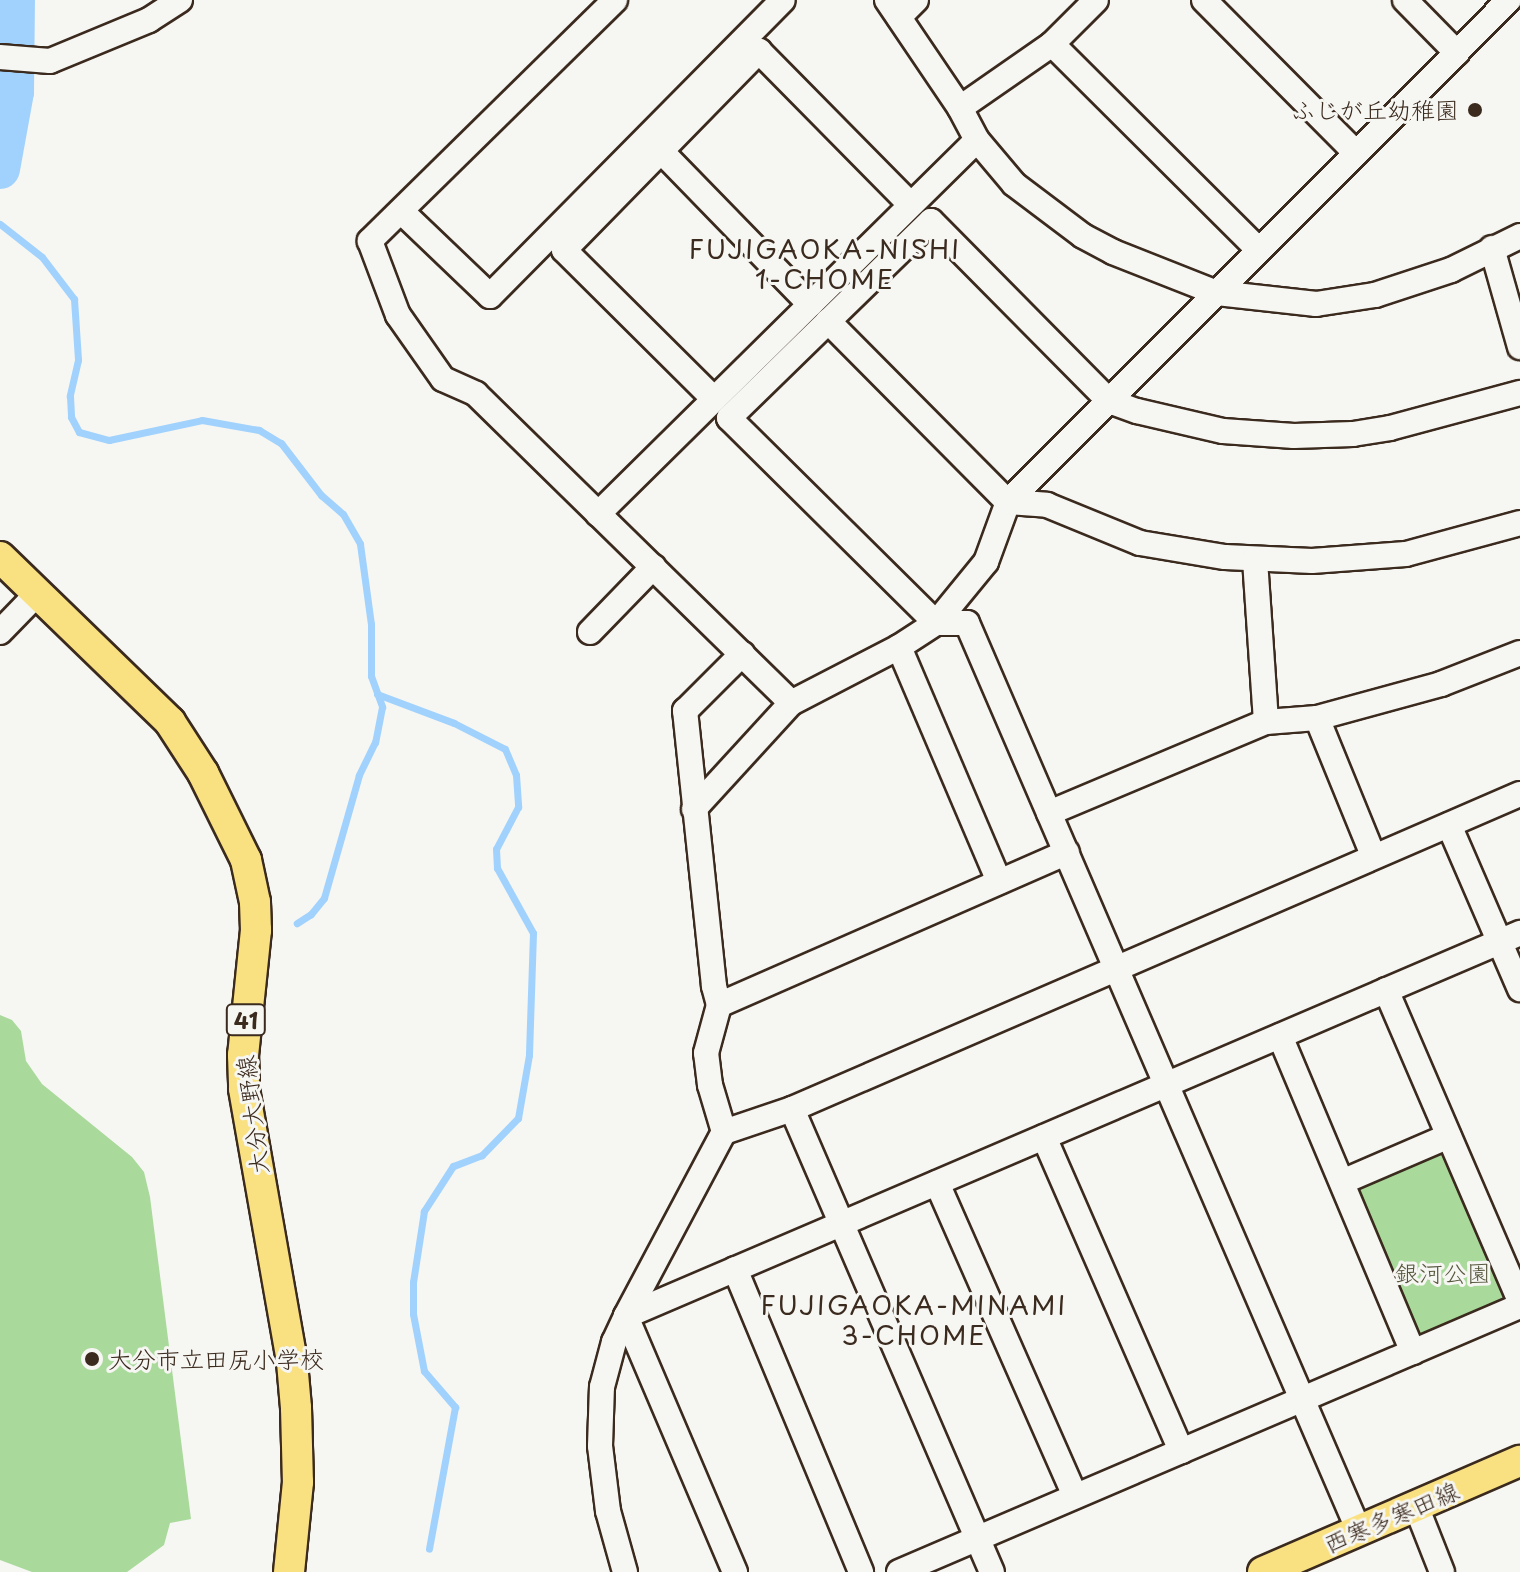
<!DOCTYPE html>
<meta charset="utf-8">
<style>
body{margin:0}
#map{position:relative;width:1520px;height:1572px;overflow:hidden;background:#f6f6f2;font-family:"Playpen Sans","Klee One",sans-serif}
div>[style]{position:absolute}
.green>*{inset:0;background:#a9da9b}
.stream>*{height:7px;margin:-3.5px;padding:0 3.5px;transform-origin:3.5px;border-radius:3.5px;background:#a0d2fd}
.river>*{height:40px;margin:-20px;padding:0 20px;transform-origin:20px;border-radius:20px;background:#a0d2fd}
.roads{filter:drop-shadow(2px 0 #3b2a1e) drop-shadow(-2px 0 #3b2a1e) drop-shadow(0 2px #3b2a1e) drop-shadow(0 -2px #3b2a1e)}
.minor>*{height:24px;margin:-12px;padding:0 12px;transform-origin:12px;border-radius:12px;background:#f6f6f2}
.major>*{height:30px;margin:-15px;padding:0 15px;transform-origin:15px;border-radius:15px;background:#f9e181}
.dots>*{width:22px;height:22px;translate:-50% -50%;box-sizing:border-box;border:4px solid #f6f6f2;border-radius:50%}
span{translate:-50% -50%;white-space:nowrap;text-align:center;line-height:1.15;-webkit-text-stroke:6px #f6f6f2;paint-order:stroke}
.shield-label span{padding:2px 6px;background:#f6f6f2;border:2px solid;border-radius:6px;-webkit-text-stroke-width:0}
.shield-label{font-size:22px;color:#3b2a1e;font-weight:700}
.poi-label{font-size:24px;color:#3b2a1e}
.right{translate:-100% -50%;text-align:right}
.left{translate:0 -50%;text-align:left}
.street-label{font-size:24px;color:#3b2a1e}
.park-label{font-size:24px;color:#56563d}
.neighbourhood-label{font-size:26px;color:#3b2a1e;letter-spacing:2px}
</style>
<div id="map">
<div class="green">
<i style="clip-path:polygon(0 1015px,12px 1020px,21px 1031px,26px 1061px,42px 1084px,132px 1157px,144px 1172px,150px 1197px,191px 1519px,170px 1523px,164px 1545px,127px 1572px,32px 1572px,0 1560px)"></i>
<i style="clip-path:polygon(1445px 1151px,1506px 1291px,1504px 1303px,1422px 1337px,1414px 1334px,1355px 1190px,1359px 1180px)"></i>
</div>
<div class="stream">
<i style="left:0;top:224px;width:53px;rotate:38.2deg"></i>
<i style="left:42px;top:257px;width:53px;rotate:52.7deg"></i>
<i style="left:74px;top:299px;width:61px;rotate:86.2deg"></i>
<i style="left:78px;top:360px;width:37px;rotate:103deg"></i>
<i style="left:70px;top:396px;width:21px;rotate:87deg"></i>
<i style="left:71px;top:417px;width:17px;rotate:62deg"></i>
<i style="left:79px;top:432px;width:31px;rotate:15deg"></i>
<i style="left:109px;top:440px;width:95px;rotate:-12.1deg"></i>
<i style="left:202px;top:420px;width:58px;rotate:10deg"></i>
<i style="left:259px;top:430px;width:26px;rotate:31deg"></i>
<i style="left:281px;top:443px;width:66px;rotate:52.4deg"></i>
<i style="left:321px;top:495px;width:29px;rotate:41deg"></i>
<i style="left:343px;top:514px;width:34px;rotate:60deg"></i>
<i style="left:360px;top:544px;width:81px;rotate:82.2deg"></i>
<i style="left:371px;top:624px;width:52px;rotate:90deg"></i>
<i style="left:371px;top:676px;width:33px;rotate:70deg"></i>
<i style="left:382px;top:707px;width:36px;rotate:101deg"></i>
<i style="left:375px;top:742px;width:37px;rotate:116deg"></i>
<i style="left:359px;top:775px;width:128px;rotate:105.9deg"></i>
<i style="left:324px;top:898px;width:21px;rotate:129deg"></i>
<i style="left:311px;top:914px;width:17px;rotate:147deg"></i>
<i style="left:377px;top:694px;width:82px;rotate:20.6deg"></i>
<i style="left:454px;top:723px;width:57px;rotate:27deg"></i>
<i style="left:505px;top:749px;width:28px;rotate:67deg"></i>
<i style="left:516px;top:775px;width:32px;rotate:86deg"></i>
<i style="left:518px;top:807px;width:47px;rotate:117.6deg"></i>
<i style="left:496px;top:849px;width:19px;rotate:87deg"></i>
<i style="left:497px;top:868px;width:74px;rotate:61deg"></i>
<i style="left:533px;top:933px;width:122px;rotate:91.9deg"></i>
<i style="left:529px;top:1055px;width:64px;rotate:99.9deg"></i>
<i style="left:518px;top:1118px;width:52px;rotate:134.2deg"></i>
<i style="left:482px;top:1155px;width:31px;rotate:159deg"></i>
<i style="left:453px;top:1166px;width:54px;rotate:122.8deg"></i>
<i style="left:424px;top:1211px;width:72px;rotate:98.8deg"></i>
<i style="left:413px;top:1282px;width:32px;rotate:90deg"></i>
<i style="left:413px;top:1314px;width:58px;rotate:79.1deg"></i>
<i style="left:424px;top:1371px;width:48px;rotate:49.3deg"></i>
<i style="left:455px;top:1407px;width:144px;rotate:100.4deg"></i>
</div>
<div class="river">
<i style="left:0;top:169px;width:78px;rotate:-79.7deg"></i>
<i style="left:14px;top:92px;width:92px;rotate:-89.4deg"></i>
</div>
<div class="roads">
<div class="minor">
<i style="left:615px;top:0;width:344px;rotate:135.5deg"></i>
<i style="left:370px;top:241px;width:79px;rotate:69.3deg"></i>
<i style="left:398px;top:315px;width:78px;rotate:54.9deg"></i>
<i style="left:443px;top:379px;width:36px;rotate:24deg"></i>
<i style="left:476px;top:394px;width:441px;rotate:44.4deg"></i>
<i style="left:887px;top:0;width:130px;rotate:55.9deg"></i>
<i style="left:960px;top:108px;width:36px;rotate:62deg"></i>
<i style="left:977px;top:140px;width:57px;rotate:49.9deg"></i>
<i style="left:1014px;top:184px;width:86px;rotate:37deg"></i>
<i style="left:1083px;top:236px;width:34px;rotate:28deg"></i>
<i style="left:1113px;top:252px;width:112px;rotate:21.5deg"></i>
<i style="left:1217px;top:293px;width:100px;rotate:6.3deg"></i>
<i style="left:1316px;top:304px;width:60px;rotate:-8.7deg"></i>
<i style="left:1375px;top:295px;width:80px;rotate:-18.2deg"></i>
<i style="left:1451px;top:270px;width:77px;rotate:-26.2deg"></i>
<i style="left:1204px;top:0;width:216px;rotate:45.2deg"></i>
<i style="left:1405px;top:0;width:74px;rotate:45.5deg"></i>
<i style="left:899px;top:17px;width:24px;rotate:-45deg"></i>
<i style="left:1052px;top:44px;width:292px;rotate:44.9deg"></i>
<i style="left:0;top:57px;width:50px;rotate:4.6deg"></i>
<i style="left:50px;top:61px;width:107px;rotate:-22.5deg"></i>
<i style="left:149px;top:20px;width:37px;rotate:-33deg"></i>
<i style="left:960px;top:108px;width:112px;rotate:-34.8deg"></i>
<i style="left:1052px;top:44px;width:62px;rotate:-45deg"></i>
<i style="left:661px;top:151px;width:214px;rotate:45.8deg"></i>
<i style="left:401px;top:211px;width:123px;rotate:43.7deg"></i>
<i style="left:490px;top:296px;width:416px;rotate:-45.3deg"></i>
<i style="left:1492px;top:248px;width:103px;rotate:74.2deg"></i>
<i style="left:828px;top:321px;width:255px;rotate:45.2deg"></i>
<i style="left:1008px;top:502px;width:39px;rotate:4deg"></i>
<i style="left:1047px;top:505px;width:100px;rotate:22.2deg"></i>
<i style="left:1140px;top:543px;width:86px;rotate:9.4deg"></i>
<i style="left:1225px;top:557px;width:87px;rotate:2.6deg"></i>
<i style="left:1312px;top:561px;width:94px;rotate:-4.3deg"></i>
<i style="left:1406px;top:554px;width:118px;rotate:-15.2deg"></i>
<i style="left:714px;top:399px;width:211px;rotate:-135.2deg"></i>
<i style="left:564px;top:250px;width:279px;rotate:-45.6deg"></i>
<i style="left:759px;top:51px;width:216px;rotate:45.4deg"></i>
<i style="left:598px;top:514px;width:532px;rotate:-44.62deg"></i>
<i style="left:1255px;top:560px;width:162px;rotate:86.1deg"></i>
<i style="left:0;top:632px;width:52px;rotate:-45.8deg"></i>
<i style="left:590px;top:632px;width:91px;rotate:-45.9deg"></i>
<i style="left:899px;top:647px;width:255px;rotate:66.9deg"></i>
<i style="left:1317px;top:718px;width:129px;rotate:-15.3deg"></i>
<i style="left:1441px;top:684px;width:85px;rotate:-21.4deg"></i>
<i style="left:694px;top:809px;width:144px;rotate:-47.5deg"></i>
<i style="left:791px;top:703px;width:122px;rotate:-27.4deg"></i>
<i style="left:899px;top:647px;width:44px;rotate:-33deg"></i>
<i style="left:936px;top:623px;width:79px;rotate:-50.7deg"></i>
<i style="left:986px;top:562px;width:64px;rotate:-69.9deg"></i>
<i style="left:1008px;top:502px;width:709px;rotate:-45.06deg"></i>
<i style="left:1049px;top:813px;width:235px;rotate:-22.8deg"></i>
<i style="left:1266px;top:722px;width:51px;rotate:-4.5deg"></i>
<i style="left:1317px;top:718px;width:148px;rotate:67.8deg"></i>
<i style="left:1449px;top:825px;width:179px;rotate:66.6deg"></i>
<i style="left:1386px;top:990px;width:339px;rotate:66.7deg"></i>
<i style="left:719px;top:1005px;width:380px;rotate:-23.7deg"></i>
<i style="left:1280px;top:1036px;width:343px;rotate:67.2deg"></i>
<i style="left:792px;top:1109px;width:504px;rotate:66.64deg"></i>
<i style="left:724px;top:1132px;width:49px;rotate:-106.6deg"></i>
<i style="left:710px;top:1085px;width:32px;rotate:-97deg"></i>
<i style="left:706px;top:1053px;width:50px;rotate:-74.8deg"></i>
<i style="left:719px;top:1005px;width:20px;rotate:-105deg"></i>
<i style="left:714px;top:986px;width:277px;rotate:-96deg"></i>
<i style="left:685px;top:711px;width:81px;rotate:-45deg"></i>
<i style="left:1044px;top:1137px;width:343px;rotate:66.4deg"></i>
<i style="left:1342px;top:1182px;width:116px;rotate:-23.3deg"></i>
<i style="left:937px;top:1183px;width:342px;rotate:66.2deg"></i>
<i style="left:735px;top:1269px;width:328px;rotate:67.4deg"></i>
<i style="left:1416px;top:1506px;width:71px;rotate:68.5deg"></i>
<i style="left:1359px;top:1531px;width:989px;rotate:-113.35deg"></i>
<i style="left:967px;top:623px;width:31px;rotate:180deg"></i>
<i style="left:936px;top:623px;width:291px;rotate:-135.3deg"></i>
<i style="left:729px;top:418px;width:282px;rotate:-44.3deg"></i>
<i style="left:931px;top:221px;width:253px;rotate:45.3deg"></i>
<i style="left:1109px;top:401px;width:30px;rotate:20deg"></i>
<i style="left:1137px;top:411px;width:88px;rotate:13.1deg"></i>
<i style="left:1223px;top:431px;width:71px;rotate:4deg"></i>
<i style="left:1294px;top:436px;width:59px;rotate:-1.9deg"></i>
<i style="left:1353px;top:434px;width:37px;rotate:-9deg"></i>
<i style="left:1390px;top:428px;width:135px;rotate:-15.1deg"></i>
<i style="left:625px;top:1572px;width:63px;rotate:-105.6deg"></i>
<i style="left:608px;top:1511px;width:65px;rotate:-97deg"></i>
<i style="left:600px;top:1446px;width:59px;rotate:-88.1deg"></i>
<i style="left:602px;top:1387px;width:47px;rotate:-75.1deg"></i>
<i style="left:614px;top:1342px;width:29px;rotate:-65deg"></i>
<i style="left:626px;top:1316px;width:208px;rotate:-62deg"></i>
<i style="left:724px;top:1132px;width:72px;rotate:-18.7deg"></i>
<i style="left:792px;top:1109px;width:793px;rotate:-23.4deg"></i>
<i style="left:735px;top:1572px;width:278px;rotate:-113.1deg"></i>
<i style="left:626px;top:1316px;width:973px;rotate:-23.19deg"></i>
<i style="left:899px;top:1572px;width:676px;rotate:-23.19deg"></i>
</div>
<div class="major">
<i style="left:0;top:557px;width:237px;rotate:44.1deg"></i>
<i style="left:170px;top:722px;width:61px;rotate:57.1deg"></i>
<i style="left:203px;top:773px;width:97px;rotate:63.7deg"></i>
<i style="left:246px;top:860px;width:43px;rotate:77.9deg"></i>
<i style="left:255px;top:902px;width:28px;rotate:88deg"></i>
<i style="left:256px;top:930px;width:126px;rotate:95.9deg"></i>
<i style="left:243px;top:1055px;width:34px;rotate:88deg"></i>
<i style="left:244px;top:1089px;width:277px;rotate:80deg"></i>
<i style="left:292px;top:1362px;width:46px;rotate:85deg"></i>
<i style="left:296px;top:1408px;width:74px;rotate:88.5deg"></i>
<i style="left:298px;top:1482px;width:90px;rotate:95.7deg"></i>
<i style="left:1263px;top:1572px;width:280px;rotate:-23.4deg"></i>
</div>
</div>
<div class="dots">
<i style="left:1475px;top:110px;background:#3b2a1e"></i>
<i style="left:92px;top:1359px;background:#3b2a1e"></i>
</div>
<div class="shield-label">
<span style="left:246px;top:1020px">41</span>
</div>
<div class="poi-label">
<span class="right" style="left:1459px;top:110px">ふじが丘幼稚園</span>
<span class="left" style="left:108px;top:1359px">大分市立田尻小学校</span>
</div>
<div class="street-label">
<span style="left:252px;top:1115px;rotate:-97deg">大分大野線</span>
<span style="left:1391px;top:1517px;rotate:-23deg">西寒多寒田線</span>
</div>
<div class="park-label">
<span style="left:1443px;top:1273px">銀河公園</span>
</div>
<div class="neighbourhood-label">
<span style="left:825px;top:264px">FUJIGAOKA-NISHI<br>1-CHOME</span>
<span style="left:914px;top:1320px">FUJIGAOKA-MINAMI<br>3-CHOME</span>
</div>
</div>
